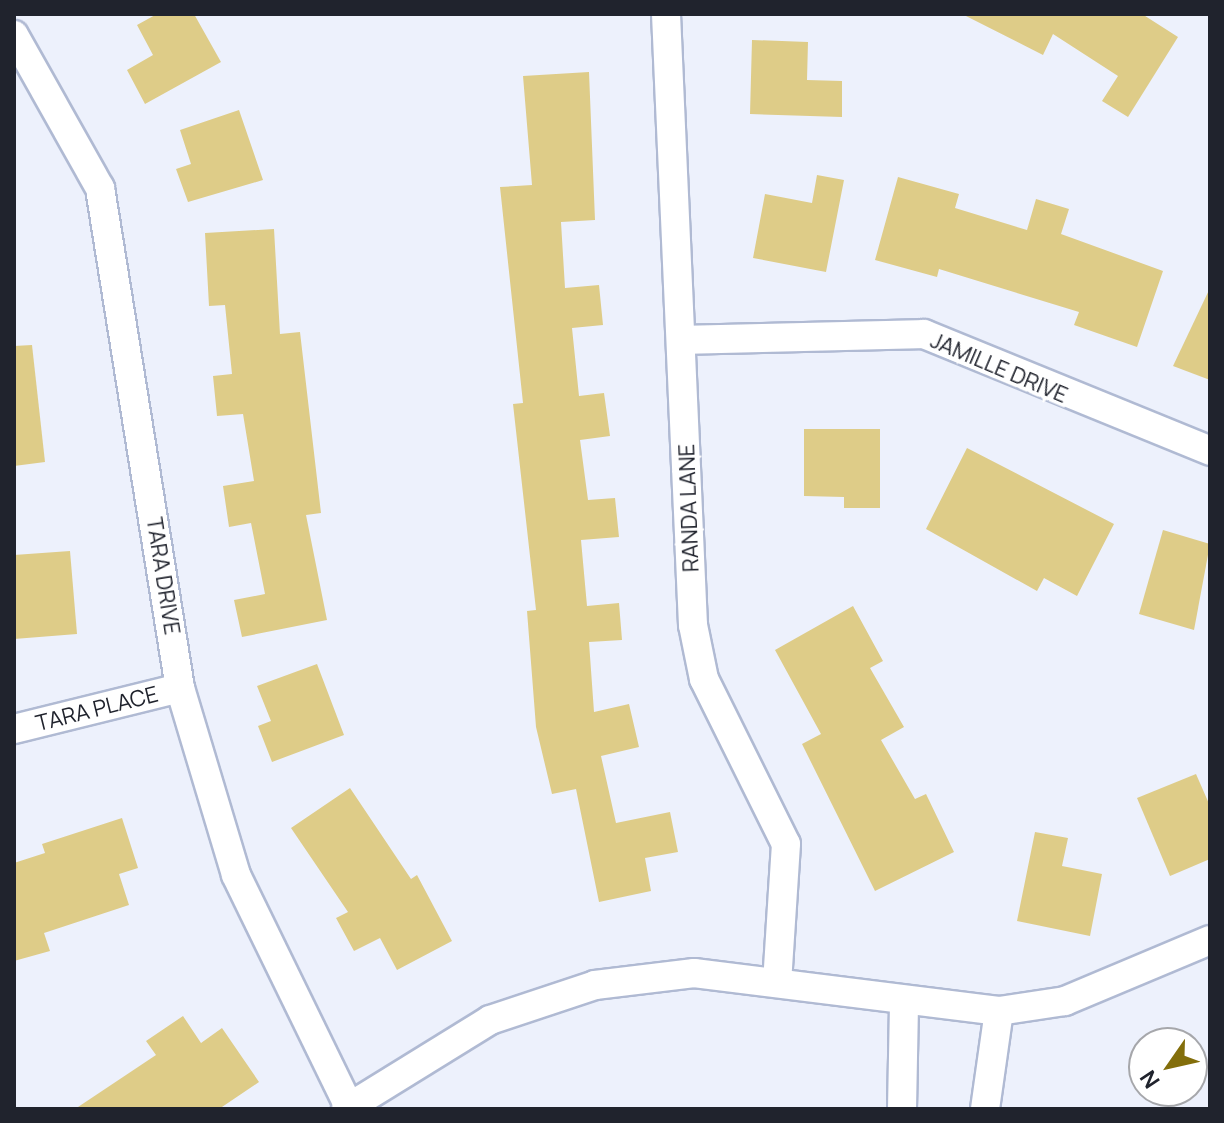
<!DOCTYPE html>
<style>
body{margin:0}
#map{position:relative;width:1224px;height:1123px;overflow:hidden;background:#edf1fc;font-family:Manrope,sans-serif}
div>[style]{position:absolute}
.building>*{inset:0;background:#decc88}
.roads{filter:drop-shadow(2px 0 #b0bad3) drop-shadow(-2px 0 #b0bad3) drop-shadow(0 2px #b0bad3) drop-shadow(0 -2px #b0bad3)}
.minor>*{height:28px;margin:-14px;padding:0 14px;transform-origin:14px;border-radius:14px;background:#fff}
span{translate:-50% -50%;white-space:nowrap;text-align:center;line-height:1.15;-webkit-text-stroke:7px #fff;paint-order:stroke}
.street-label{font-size:22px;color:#20232d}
.frame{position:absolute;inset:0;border:16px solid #20232d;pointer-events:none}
.north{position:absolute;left:1128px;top:1027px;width:80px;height:80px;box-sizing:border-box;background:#fff;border:2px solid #a6a7ab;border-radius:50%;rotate:236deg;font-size:22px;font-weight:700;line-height:32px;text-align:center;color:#20232d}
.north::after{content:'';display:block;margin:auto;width:28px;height:36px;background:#836e0b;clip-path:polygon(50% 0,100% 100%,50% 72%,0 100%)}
</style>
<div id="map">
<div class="building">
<i style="clip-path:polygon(157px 14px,194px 14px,221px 62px,145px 104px,127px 70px,153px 55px,137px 25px)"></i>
<i style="clip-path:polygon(962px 14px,1142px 14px,1178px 37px,1128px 117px,1102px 101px,1118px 76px,1053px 34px,1043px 55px)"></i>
<i style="clip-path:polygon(752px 40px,808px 42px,807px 80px,842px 81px,842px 117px,750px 114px)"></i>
<i style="clip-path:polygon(589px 72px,595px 220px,561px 222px,565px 288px,599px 285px,603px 325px,572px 328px,579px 396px,604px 393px,610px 436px,580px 440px,588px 500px,615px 498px,619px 537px,581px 540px,587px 606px,619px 603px,622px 640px,589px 642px,594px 712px,629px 704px,639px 747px,601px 756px,616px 823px,670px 812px,678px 852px,645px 858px,651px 891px,599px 902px,576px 789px,552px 794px,536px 727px,527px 611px,536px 610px,513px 404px,523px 403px,500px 187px,532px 185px,523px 76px)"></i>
<i style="clip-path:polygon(239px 110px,263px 180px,188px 202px,176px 169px,191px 164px,180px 130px)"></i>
<i style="clip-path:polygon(817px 175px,844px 180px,826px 272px,753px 258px,765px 194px,812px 203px)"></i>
<i style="clip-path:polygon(898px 177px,959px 194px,955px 208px,1027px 230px,1036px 199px,1069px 209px,1061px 234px,1163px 271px,1137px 347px,1074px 325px,1079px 312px,939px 269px,937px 277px,875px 260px)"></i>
<i style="clip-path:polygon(274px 229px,280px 334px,300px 332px,321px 513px,306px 515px,327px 620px,242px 637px,234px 600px,265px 594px,251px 523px,229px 527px,223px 486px,254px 481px,243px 414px,217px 416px,213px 376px,232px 374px,225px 305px,209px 306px,205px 233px)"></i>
<i style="clip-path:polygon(1210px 288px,1210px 380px,1173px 366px)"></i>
<i style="clip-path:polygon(32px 345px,45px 462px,14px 466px,14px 346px)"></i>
<i style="clip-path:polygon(804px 429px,880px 429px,880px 508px,844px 508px,844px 497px,804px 496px)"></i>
<i style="clip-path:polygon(967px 448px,1114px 524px,1077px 596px,1044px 578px,1037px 591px,926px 529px)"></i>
<i style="clip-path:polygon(1163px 530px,1210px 544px,1194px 630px,1139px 614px)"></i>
<i style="clip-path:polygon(70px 551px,77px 634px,14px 639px,14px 555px)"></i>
<i style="clip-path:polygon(853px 606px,883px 661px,870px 668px,904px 727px,881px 740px,915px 799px,926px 794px,954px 852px,875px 891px,802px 744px,821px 734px,775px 650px)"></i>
<i style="clip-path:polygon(317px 664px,344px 735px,272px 762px,258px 726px,271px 721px,257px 686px)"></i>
<i style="clip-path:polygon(1196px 774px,1210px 806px,1210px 859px,1170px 876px,1137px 798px)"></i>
<i style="clip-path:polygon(350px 788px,411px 879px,417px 875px,452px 941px,397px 970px,380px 938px,354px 951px,336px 918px,348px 912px,291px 828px)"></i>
<i style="clip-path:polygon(122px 818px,138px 868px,119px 874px,129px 905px,44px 933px,50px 951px,14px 961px,14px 863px,45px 853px,42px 844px)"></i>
<i style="clip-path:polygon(1035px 832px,1068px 838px,1062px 866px,1102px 874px,1090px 936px,1017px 921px)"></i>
<i style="clip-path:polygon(183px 1016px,201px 1043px,222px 1028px,259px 1082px,219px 1109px,75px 1109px,156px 1055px,146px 1041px)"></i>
</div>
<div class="roads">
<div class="minor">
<i style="left:666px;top:14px;width:612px;rotate:87.47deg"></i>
<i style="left:693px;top:625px;width:55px;rotate:78.5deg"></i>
<i style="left:704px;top:679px;width:184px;rotate:63.6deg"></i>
<i style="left:786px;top:844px;width:139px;rotate:93.7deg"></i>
<i style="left:14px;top:35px;width:176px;rotate:60.7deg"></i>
<i style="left:100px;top:188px;width:506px;rotate:80.91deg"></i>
<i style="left:180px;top:688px;width:195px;rotate:73.3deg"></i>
<i style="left:236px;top:875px;width:260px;rotate:64deg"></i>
<i style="left:683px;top:340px;width:241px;rotate:-1.4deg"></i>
<i style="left:924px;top:334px;width:309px;rotate:22.2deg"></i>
<i style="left:14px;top:729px;width:171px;rotate:-13.9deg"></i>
<i style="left:346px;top:1109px;width:169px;rotate:-31.7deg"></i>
<i style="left:490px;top:1020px;width:111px;rotate:-18.4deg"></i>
<i style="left:595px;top:985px;width:100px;rotate:-6.9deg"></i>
<i style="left:694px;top:973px;width:307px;rotate:7.1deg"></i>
<i style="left:999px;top:1011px;width:67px;rotate:-8.6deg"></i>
<i style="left:1065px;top:1001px;width:157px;rotate:-22.8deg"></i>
<i style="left:902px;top:1109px;width:106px;rotate:-88.9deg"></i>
<i style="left:985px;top:1109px;width:99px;rotate:-81.9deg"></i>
</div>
</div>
<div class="street-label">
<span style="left:999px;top:368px;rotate:23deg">JAMILLE DRIVE</span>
<span style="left:689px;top:508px;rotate:-92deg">RANDA LANE</span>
<span style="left:163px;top:576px;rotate:81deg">TARA DRIVE</span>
<span style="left:97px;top:709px;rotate:-14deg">TARA PLACE</span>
</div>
<div class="frame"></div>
<div class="north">N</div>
</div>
